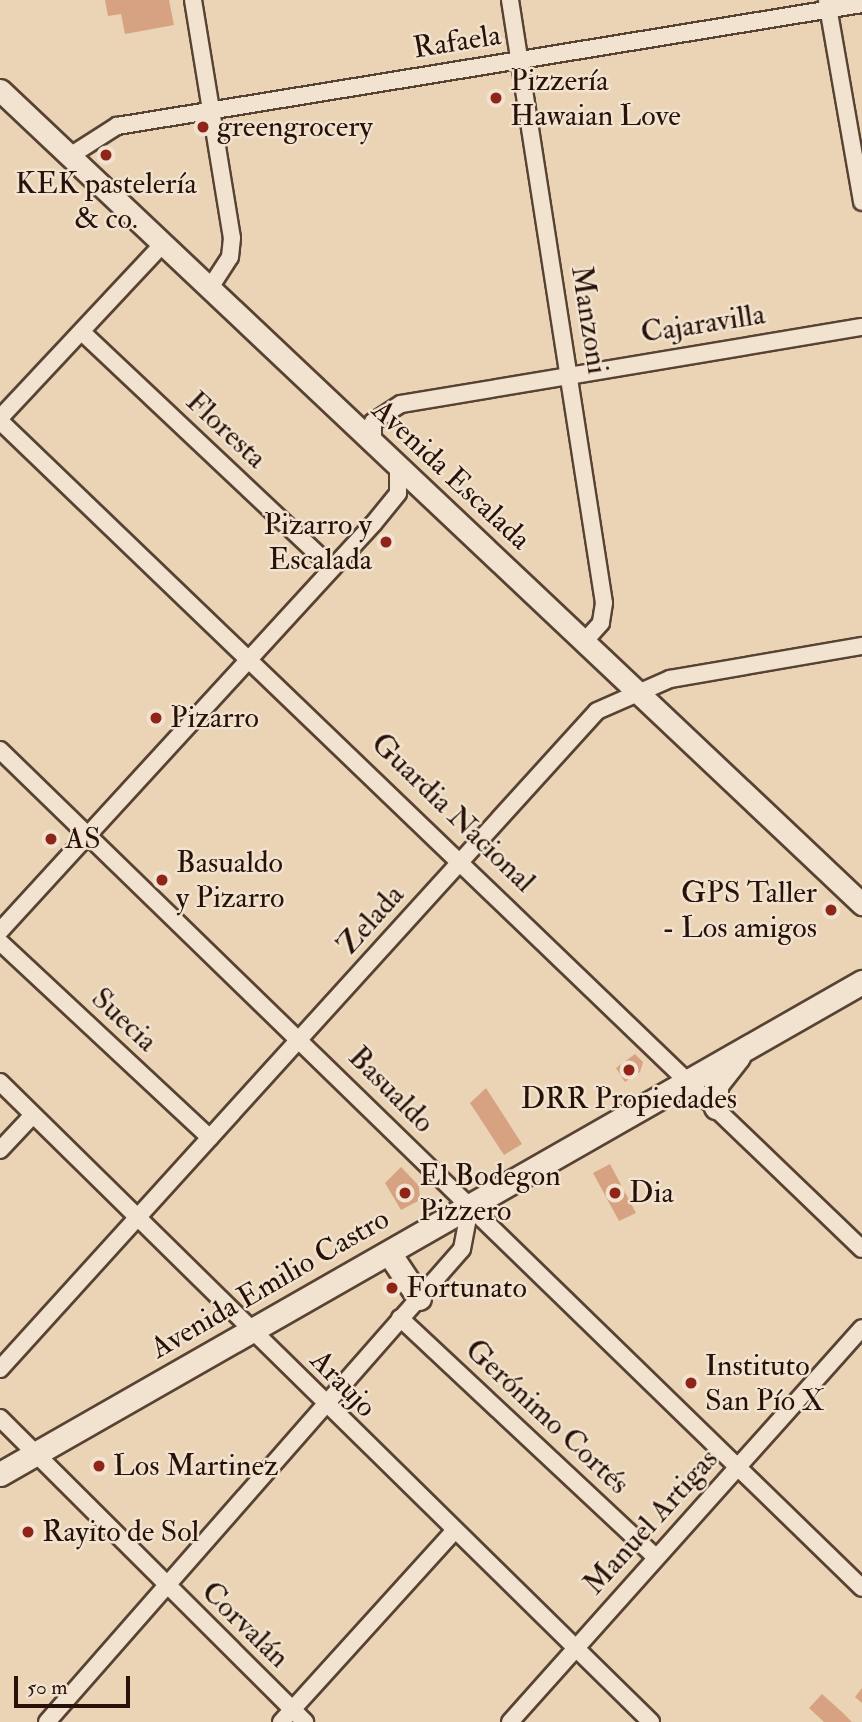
<!DOCTYPE html>
<meta charset="utf-8">
<style>
body{margin:0}
#map{position:relative;width:862px;height:1722px;overflow:hidden;background:#ead4b5;font-family:"IM FELL Double Pica",serif}
div>[style]{position:absolute}
.building>*{inset:0;background:#d7a281}
.roads{filter:drop-shadow(2px 0 #584233) drop-shadow(-2px 0 #584233) drop-shadow(0 2px #584233) drop-shadow(0 -2px #584233)}
.minor>*{height:16px;margin:-8px;padding:0 8px;transform-origin:8px;border-radius:8px;background:#f1e3cf}
.tertiary>*{height:21px;margin:-10.5px;padding:0 10.5px;transform-origin:10.5px;border-radius:10.5px;background:#f1e3cf}
.secondary>*{height:23px;margin:-11.5px;padding:0 11.5px;transform-origin:11.5px;border-radius:11.5px;background:#f1e3cf}
.dots>*{width:19px;height:19px;translate:-50% -50%;box-sizing:border-box;border:4px solid #f1e3cf;border-radius:50%}
span{translate:-50% -50%;white-space:nowrap;text-align:center;line-height:1.15;-webkit-text-stroke:5px #f1e3cf;paint-order:stroke}
.street-label{font-size:30px;color:#271108}
.poi-label{font-size:30px;color:#271108}
.left{translate:0 -50%;text-align:left}
.right{translate:-100% -50%;text-align:right}
.scale{position:absolute;left:14px;top:1676px;width:116px;height:32px;box-sizing:border-box;border:4px solid #271108;border-top:0;padding-left:9px;font-size:21px;line-height:24px;white-space:nowrap;color:#271108;-webkit-text-stroke:5px #f1e3cf;paint-order:stroke}
</style>
<div id="map">
<div class="building">
<i style="clip-path:polygon(105px 0,169px 0,174px 25px,125px 34px,121px 14px,108px 16px)"></i>
<i style="clip-path:polygon(635px 1054px,643px 1062px,640px 1072px,625px 1082px,616px 1068px)"></i>
<i style="clip-path:polygon(486px 1088px,522px 1144px,504px 1155px,470px 1103px)"></i>
<i style="clip-path:polygon(610px 1164px,636px 1213px,619px 1221px,593px 1173px)"></i>
<i style="clip-path:polygon(401px 1167px,419px 1186px,420px 1200px,401px 1210px,385px 1183px)"></i>
<i style="clip-path:polygon(862px 1688px,862px 1703px,855px 1697px)"></i>
<i style="clip-path:polygon(822px 1694px,843px 1713px,852px 1722px,824px 1722px,809px 1708px)"></i>
</div>
<div class="roads">
<div class="minor">
<i style="left:193px;top:0;width:241px;rotate:80.7deg"></i>
<i style="left:232px;top:238px;width:19px;rotate:96deg"></i>
<i style="left:230px;top:257px;width:38px;rotate:123deg"></i>
<i style="left:510px;top:0;width:610px;rotate:81.14deg"></i>
<i style="left:604px;top:603px;width:20px;rotate:99deg"></i>
<i style="left:601px;top:623px;width:25px;rotate:132deg"></i>
<i style="left:827px;top:1px;width:204px;rotate:80.1deg"></i>
<i style="left:70px;top:156px;width:56px;rotate:-32.6deg"></i>
<i style="left:117px;top:126px;width:755px;rotate:-9.3deg"></i>
<i style="left:83px;top:333px;width:341px;rotate:43.3deg"></i>
<i style="left:0;top:418px;width:238px;rotate:-46.9deg"></i>
<i style="left:0;top:421px;width:1195px;rotate:43.85deg"></i>
<i style="left:373px;top:442px;width:20px;rotate:-90deg"></i>
<i style="left:373px;top:422px;width:33px;rotate:-33deg"></i>
<i style="left:401px;top:404px;width:467px;rotate:-9.5deg"></i>
<i style="left:0;top:750px;width:1202px;rotate:44.19deg"></i>
<i style="left:0;top:931px;width:553px;rotate:-47.49deg"></i>
<i style="left:374px;top:523px;width:38px;rotate:-51deg"></i>
<i style="left:398px;top:493px;width:29px;rotate:-90deg"></i>
<i style="left:0;top:942px;width:287px;rotate:43deg"></i>
<i style="left:0;top:1082px;width:913px;rotate:44.51deg"></i>
<i style="left:0;top:1150px;width:48px;rotate:-46.7deg"></i>
<i style="left:400px;top:1318px;width:349px;rotate:43.1deg"></i>
<i style="left:0;top:1369px;width:888px;rotate:-47.78deg"></i>
<i style="left:597px;top:711px;width:80px;rotate:-23.7deg"></i>
<i style="left:670px;top:679px;width:195px;rotate:-9.8deg"></i>
<i style="left:0;top:1418px;width:431px;rotate:44.9deg"></i>
<i style="left:47px;top:1722px;width:629px;rotate:-48.74deg"></i>
<i style="left:462px;top:1249px;width:43px;rotate:-79.2deg"></i>
<i style="left:281px;top:1722px;width:258px;rotate:-47.8deg"></i>
<i style="left:510px;top:1722px;width:528px;rotate:-48.22deg"></i>
</div>
<div class="tertiary">
<i style="left:0;top:90px;width:1186px;rotate:43.36deg"></i>
</div>
<div class="secondary">
<i style="left:716px;top:1107px;width:22px;rotate:-90deg"></i>
<i style="left:716px;top:1085px;width:36px;rotate:-52deg"></i>
<i style="left:389px;top:1253px;width:54px;rotate:56.3deg"></i>
<i style="left:0;top:1474px;width:993px;rotate:-29.72deg"></i>
</div>
</div>
<div class="dots">
<i style="left:496px;top:98px;background:#8f2418"></i>
<i style="left:203px;top:127px;background:#8f2418"></i>
<i style="left:106px;top:155px;background:#8f2418"></i>
<i style="left:386px;top:542px;background:#8f2418"></i>
<i style="left:156px;top:718px;background:#8f2418"></i>
<i style="left:51px;top:839px;background:#8f2418"></i>
<i style="left:162px;top:880px;background:#8f2418"></i>
<i style="left:831px;top:910px;background:#8f2418"></i>
<i style="left:629px;top:1070px;background:#8f2418"></i>
<i style="left:405px;top:1193px;background:#8f2418"></i>
<i style="left:615px;top:1193px;background:#8f2418"></i>
<i style="left:392px;top:1288px;background:#8f2418"></i>
<i style="left:691px;top:1383px;background:#8f2418"></i>
<i style="left:99px;top:1466px;background:#8f2418"></i>
<i style="left:28px;top:1532px;background:#8f2418"></i>
</div>
<div class="street-label">
<span style="left:457px;top:42px;rotate:-9deg">Rafaela</span>
<span style="left:589px;top:320px;rotate:81deg">Manzoni</span>
<span style="left:703px;top:324px;rotate:-9deg">Cajaravilla</span>
<span style="left:226px;top:430px;rotate:43deg">Floresta</span>
<span style="left:451px;top:475px;rotate:43deg">Avenida Escalada</span>
<span style="left:453px;top:813px;rotate:44deg">Guardia Nacional</span>
<span style="left:371px;top:920px;rotate:-48deg">Zelada</span>
<span style="left:124px;top:1020px;rotate:43deg">Suecia</span>
<span style="left:391px;top:1090px;rotate:45deg">Basualdo</span>
<span style="left:270px;top:1284px;rotate:-30deg">Avenida Emilio Castro</span>
<span style="left:343px;top:1384px;rotate:46deg">Araujo</span>
<span style="left:547px;top:1417px;rotate:43deg">Gerónimo Cortés</span>
<span style="left:651px;top:1522px;rotate:-48deg">Manuel Artigas</span>
<span style="left:245px;top:1625px;rotate:44deg">Corvalán</span>
</div>
<div class="poi-label">
<span class="left" style="left:510px;top:98px">Pizzería<br>Hawaian Love</span>
<span class="left" style="left:217px;top:127px">greengrocery</span>
<span style="left:106px;top:201px">KEK pastelería<br>&amp; co.</span>
<span class="right" style="left:372px;top:542px">Pizarro y<br>Escalada</span>
<span class="left" style="left:170px;top:718px">Pizarro</span>
<span class="left" style="left:65px;top:839px">AS</span>
<span class="left" style="left:176px;top:880px">Basualdo<br>y Pizarro</span>
<span class="right" style="left:817px;top:910px">GPS Taller<br>- Los amigos</span>
<span style="left:629px;top:1099px">DRR Propiedades</span>
<span class="left" style="left:419px;top:1193px">El Bodegon<br>Pizzero</span>
<span class="left" style="left:629px;top:1193px">Dia</span>
<span class="left" style="left:406px;top:1288px">Fortunato</span>
<span class="left" style="left:705px;top:1383px">Instituto<br>San Pío X</span>
<span class="left" style="left:113px;top:1466px">Los Martinez</span>
<span class="left" style="left:42px;top:1532px">Rayito de Sol</span>
</div>
<div class="scale">50 m</div>
</div>
